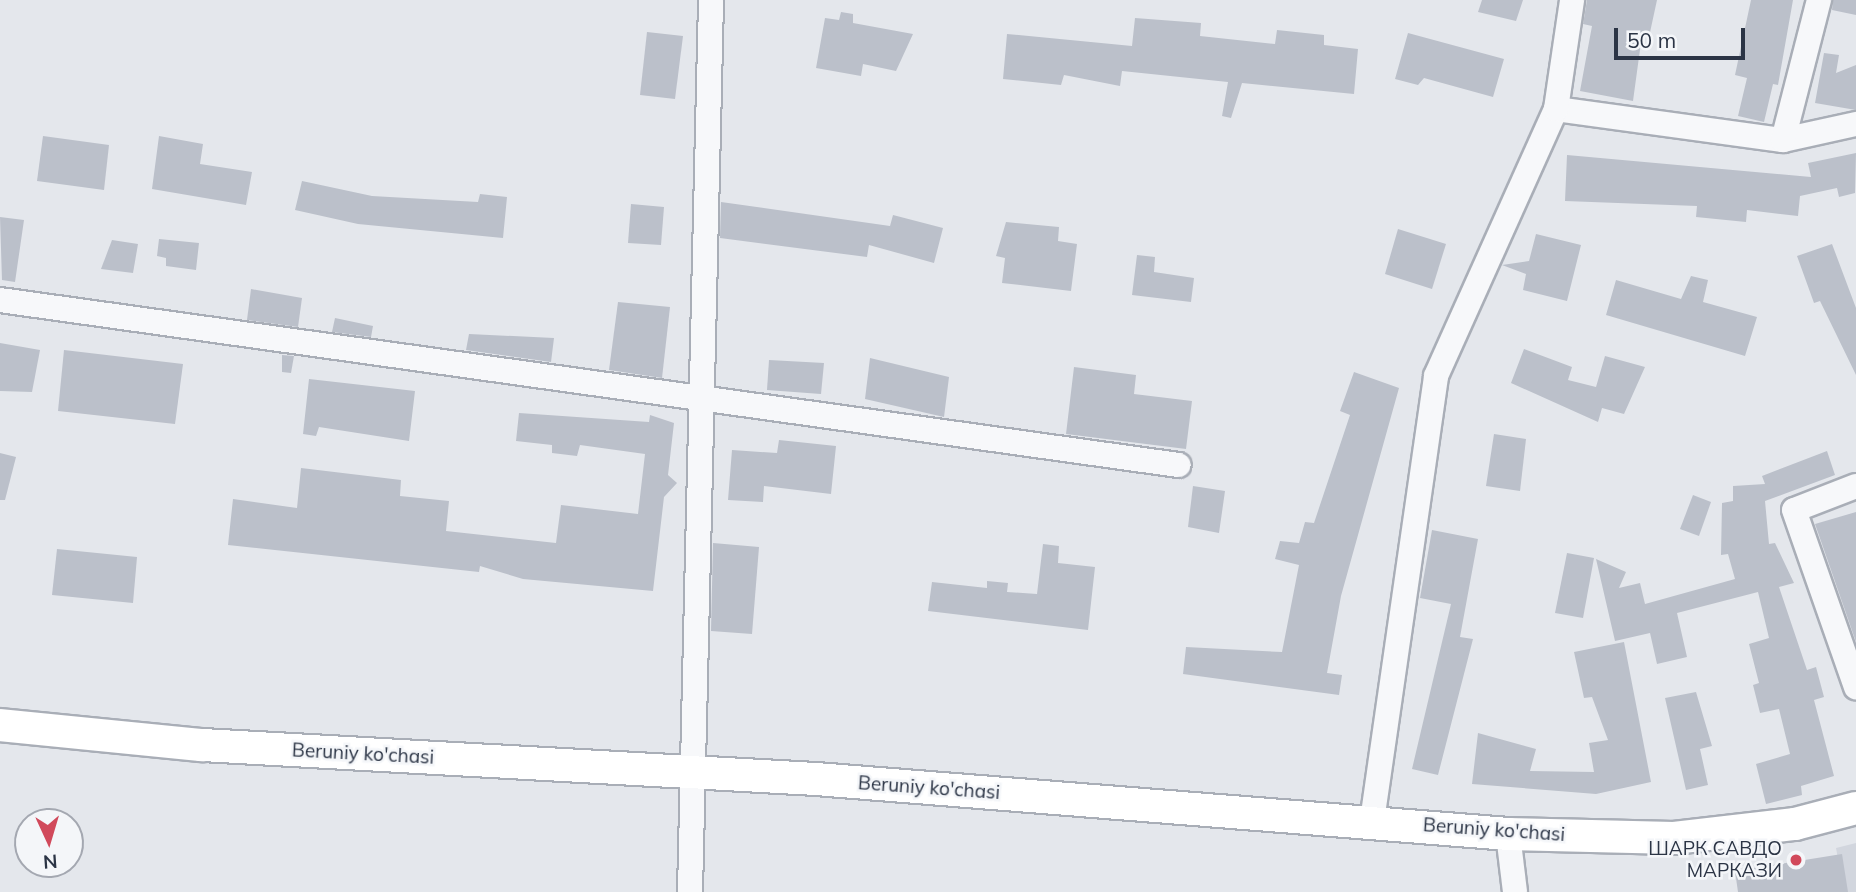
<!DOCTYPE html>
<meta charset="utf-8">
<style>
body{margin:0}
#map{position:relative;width:1856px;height:892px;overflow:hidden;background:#e4e7ec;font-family:Mulish,sans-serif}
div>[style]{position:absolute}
.built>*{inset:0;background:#d2d6de}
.building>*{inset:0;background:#bbc0ca}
.roads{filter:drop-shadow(2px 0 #a9aeb7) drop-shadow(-2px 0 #a9aeb7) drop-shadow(0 2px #a9aeb7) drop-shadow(0 -2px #a9aeb7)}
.minor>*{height:24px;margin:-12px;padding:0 12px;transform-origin:12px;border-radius:12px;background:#f7f8fa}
.major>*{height:32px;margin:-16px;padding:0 16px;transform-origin:16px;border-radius:16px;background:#fff}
.dots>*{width:19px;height:19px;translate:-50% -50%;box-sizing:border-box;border:4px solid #f4f6f9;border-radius:50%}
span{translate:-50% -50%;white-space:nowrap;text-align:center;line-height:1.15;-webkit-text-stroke:5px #f4f6f9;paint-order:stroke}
.street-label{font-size:19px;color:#2b3445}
.poi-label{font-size:19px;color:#2b3445}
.right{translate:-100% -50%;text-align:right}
.north{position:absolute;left:14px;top:808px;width:70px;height:70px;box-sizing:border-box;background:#f4f6f9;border:2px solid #a4a8b1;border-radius:50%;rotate:176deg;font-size:19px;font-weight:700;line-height:28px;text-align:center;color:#2b3445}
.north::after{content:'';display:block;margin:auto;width:24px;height:32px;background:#d1495b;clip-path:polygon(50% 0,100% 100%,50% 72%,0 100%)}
.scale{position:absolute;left:1614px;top:28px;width:131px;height:32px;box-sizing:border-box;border:4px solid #2b3445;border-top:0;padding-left:9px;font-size:21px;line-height:24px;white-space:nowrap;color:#2b3445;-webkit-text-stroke:5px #f4f6f9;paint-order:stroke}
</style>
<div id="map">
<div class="built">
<i style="clip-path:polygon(1856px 843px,1856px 892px,1844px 892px,1836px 848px)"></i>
</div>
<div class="building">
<i style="clip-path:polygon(1482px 0,1523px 0,1516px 21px,1478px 12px)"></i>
<i style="clip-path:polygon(1587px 0,1657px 0,1649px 37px,1642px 35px,1633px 101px,1580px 91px,1592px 26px,1583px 24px)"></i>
<i style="clip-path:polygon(1751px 0,1793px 0,1778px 85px,1773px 84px,1764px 122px,1738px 116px,1747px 78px,1735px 75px)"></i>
<i style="clip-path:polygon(1833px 0,1856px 0,1856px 15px,1832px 10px)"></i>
<i style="clip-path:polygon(841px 12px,853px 14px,853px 23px,913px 34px,896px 71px,863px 64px,861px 76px,816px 68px,825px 18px,839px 20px)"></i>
<i style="clip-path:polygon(1135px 18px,1201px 23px,1200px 36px,1275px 44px,1277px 30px,1324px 35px,1324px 45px,1358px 49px,1354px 94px,1242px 83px,1231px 118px,1222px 116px,1228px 82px,1122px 71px,1120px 86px,1064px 75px,1061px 85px,1003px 79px,1007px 34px,1132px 46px)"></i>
<i style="clip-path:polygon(647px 32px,683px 36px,675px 99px,640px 95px)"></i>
<i style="clip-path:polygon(1408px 33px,1504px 59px,1493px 97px,1424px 78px,1418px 85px,1395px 79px)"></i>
<i style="clip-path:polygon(1824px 53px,1839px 55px,1836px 73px,1856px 65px,1856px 110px,1815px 103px)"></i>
<i style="clip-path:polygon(43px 136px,109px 145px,104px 190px,37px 181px)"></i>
<i style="clip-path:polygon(159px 136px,203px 144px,200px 164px,252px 172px,246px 205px,152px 189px)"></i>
<i style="clip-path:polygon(1856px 153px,1855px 193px,1839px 197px,1837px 188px,1800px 196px,1798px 216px,1747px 210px,1746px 222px,1696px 217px,1697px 206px,1565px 201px,1567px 155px,1811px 177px,1808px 163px)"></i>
<i style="clip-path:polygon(302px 181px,372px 196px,478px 202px,480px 194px,507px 197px,503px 238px,358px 224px,295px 210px)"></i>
<i style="clip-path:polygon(721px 202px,890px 226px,893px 215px,943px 228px,934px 263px,869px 245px,867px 257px,720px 238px)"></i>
<i style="clip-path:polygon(631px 204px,664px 207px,661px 245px,628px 243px)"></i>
<i style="clip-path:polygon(0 217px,24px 220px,15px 282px,2px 280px)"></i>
<i style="clip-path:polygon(1006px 222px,1059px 227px,1058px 241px,1077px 244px,1071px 291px,1002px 283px,1005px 258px,996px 256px)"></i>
<i style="clip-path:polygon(1398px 229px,1446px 244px,1432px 289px,1385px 274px)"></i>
<i style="clip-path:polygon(1536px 234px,1581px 245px,1567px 301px,1523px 290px,1526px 274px,1502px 265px,1529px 261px)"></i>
<i style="clip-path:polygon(159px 239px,199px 243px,196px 270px,166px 266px,166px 258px,157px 256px)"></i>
<i style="clip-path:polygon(112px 240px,138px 244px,133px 273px,101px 269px)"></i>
<i style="clip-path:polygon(1832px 244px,1856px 308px,1856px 375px,1820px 301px,1814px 303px,1797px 256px)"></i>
<i style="clip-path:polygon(1137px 255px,1155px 257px,1154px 272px,1194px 278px,1191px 302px,1132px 295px)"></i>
<i style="clip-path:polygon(1691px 276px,1708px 280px,1703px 302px,1757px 317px,1745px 356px,1606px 315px,1616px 280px,1681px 299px)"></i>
<i style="clip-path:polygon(251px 289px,302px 298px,298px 327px,247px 320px)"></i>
<i style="clip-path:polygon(618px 302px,670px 307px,662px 378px,609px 370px)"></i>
<i style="clip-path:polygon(335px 318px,373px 326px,371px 337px,332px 332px)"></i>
<i style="clip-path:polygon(469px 334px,554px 338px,551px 362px,466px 350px)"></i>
<i style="clip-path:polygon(0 343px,40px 350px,32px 392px,0 391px)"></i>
<i style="clip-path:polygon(1524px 349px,1572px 367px,1568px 380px,1596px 387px,1605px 356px,1645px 367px,1624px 414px,1602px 408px,1598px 422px,1511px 383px)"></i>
<i style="clip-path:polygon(64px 350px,183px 364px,175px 424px,58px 411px)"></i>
<i style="clip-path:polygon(282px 355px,294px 356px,291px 373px,282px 372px)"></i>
<i style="clip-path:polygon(870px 358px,949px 377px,944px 417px,865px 399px)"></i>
<i style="clip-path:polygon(769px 360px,824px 363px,821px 394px,767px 390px)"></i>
<i style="clip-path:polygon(1074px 367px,1136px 375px,1134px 394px,1192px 401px,1186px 449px,1066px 434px)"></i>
<i style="clip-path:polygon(1354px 372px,1399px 388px,1341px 596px,1327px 673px,1342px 675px,1339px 695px,1183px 674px,1186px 647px,1282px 652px,1299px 565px,1275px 559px,1280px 541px,1299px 543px,1305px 522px,1314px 523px,1350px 415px,1340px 411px)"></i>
<i style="clip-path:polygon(309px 379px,415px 391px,409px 441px,319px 427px,316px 436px,303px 434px)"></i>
<i style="clip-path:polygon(519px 413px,649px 422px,650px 415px,674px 423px,668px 475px,677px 483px,664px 497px,653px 591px,523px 579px,480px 566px,479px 572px,228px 545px,233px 499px,297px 508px,301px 468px,401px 480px,400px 496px,449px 501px,446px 531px,556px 543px,561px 505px,638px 514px,645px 454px,580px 445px,577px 456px,552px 453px,552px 445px,516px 441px)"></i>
<i style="clip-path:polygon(1494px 434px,1526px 439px,1520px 491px,1486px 486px)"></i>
<i style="clip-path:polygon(779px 440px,836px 446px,831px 494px,764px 486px,763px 502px,728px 500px,732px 450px,777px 453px)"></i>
<i style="clip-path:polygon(1827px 451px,1835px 475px,1765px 501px,1769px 544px,1775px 543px,1794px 583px,1779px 587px,1807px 670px,1816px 667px,1824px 697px,1814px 700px,1834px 776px,1801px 786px,1802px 795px,1766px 804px,1756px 764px,1790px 754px,1779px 709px,1760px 713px,1753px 685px,1759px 683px,1749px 644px,1769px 638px,1758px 592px,1677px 613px,1687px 657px,1657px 664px,1650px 633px,1615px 641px,1596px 559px,1626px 572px,1619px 588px,1640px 583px,1645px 604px,1735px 579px,1728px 554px,1721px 555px,1722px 503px,1733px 501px,1733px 486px,1765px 484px,1762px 476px)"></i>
<i style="clip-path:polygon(0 453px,16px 457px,5px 500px,0 500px)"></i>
<i style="clip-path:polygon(1193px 486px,1225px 491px,1219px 533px,1188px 527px)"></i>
<i style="clip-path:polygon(1693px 495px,1711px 502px,1699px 536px,1680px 529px)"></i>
<i style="clip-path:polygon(1856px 512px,1856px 642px,1815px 524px)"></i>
<i style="clip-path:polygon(1432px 530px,1478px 539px,1460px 637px,1473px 639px,1438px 775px,1412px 769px,1451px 604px,1420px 598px)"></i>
<i style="clip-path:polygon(713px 543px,759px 547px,752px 634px,711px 631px)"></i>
<i style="clip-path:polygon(1043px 544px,1059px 546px,1058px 563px,1095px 567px,1088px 630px,928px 611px,932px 582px,987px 588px,987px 581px,1008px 583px,1007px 592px,1037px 594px)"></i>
<i style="clip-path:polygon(57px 549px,137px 557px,133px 603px,52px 595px)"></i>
<i style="clip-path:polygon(1567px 553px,1594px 558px,1583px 618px,1555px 613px)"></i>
<i style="clip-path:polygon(1624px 642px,1651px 782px,1596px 794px,1472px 784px,1478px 733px,1536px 749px,1530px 771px,1594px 772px,1589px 743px,1608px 740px,1592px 697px,1584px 698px,1574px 652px)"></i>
<i style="clip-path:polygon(1696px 692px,1712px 746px,1700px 749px,1708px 785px,1686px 790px,1665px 698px)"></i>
<i style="clip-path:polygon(1842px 854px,1848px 892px,1738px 892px,1735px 871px)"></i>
</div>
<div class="roads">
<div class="minor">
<i style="left:1556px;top:109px;width:229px;rotate:7.8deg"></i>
<i style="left:1783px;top:140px;width:75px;rotate:-12.4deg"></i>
<i style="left:1783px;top:140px;width:145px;rotate:-75.6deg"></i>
<i style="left:0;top:300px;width:1190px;rotate:7.97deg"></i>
<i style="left:1856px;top:486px;width:66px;rotate:158.8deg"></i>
<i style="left:1794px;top:510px;width:188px;rotate:70.7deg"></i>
<i style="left:1372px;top:821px;width:450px;rotate:-81.8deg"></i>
<i style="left:1436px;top:376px;width:293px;rotate:-65.8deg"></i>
<i style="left:1556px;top:109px;width:110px;rotate:-81.6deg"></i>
<i style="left:1508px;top:834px;width:58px;rotate:83.1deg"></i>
<i style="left:690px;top:892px;width:892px;rotate:-88.65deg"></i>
</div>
<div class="major">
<i style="left:0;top:725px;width:203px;rotate:5.7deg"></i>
<i style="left:202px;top:745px;width:615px;rotate:3.17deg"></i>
<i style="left:816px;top:779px;width:694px;rotate:4.54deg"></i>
<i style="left:1508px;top:834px;width:166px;rotate:1.4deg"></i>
<i style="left:1674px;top:838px;width:122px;rotate:-6.6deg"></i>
<i style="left:1795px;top:824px;width:63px;rotate:-14.7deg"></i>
</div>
</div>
<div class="dots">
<i style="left:1796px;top:860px;background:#d1495b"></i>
</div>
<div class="street-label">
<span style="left:363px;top:754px;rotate:3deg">Beruniy ko'chasi</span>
<span style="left:929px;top:788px;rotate:4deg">Beruniy ko'chasi</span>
<span style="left:1494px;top:830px;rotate:4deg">Beruniy ko'chasi</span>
</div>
<div class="poi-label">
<span class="right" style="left:1782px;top:860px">ШАРК САВДО<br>МАРКАЗИ</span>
</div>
<div class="north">N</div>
<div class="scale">50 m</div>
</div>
